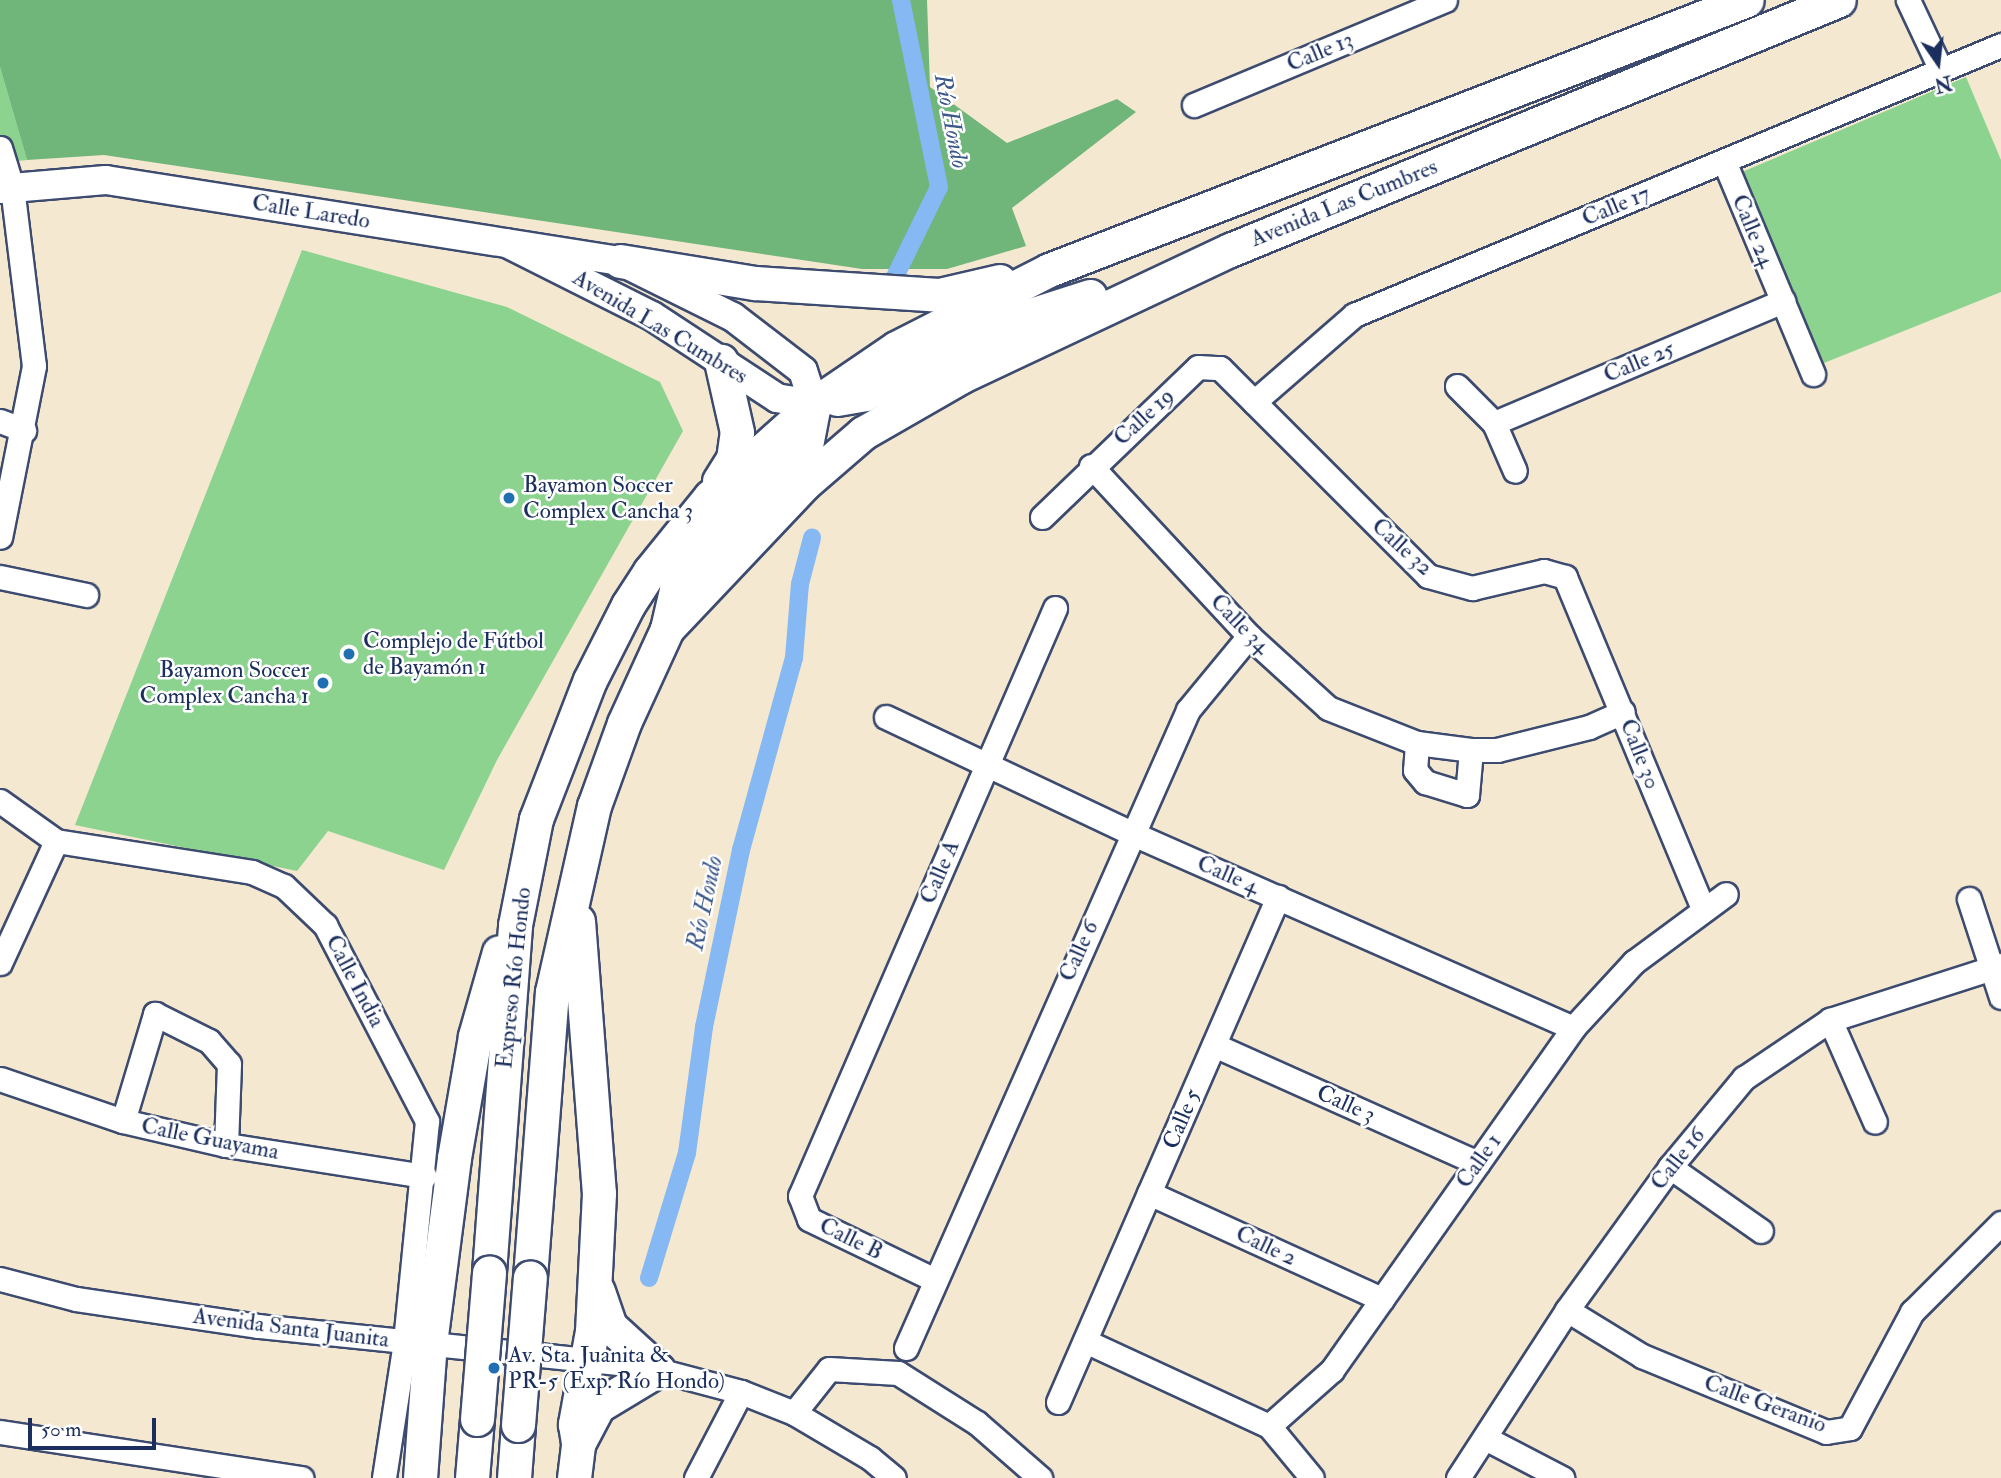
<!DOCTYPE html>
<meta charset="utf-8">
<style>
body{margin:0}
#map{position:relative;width:2001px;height:1478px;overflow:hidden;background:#f4e8d0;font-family:"IM FELL Double Pica",serif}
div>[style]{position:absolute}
.green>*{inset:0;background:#8bd38f}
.forest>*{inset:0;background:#70b57a}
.canal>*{height:18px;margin:-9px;padding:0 9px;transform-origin:9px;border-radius:9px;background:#86b8f3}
.roads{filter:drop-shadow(2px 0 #3c4b6f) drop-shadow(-2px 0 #3c4b6f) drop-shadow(0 2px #3c4b6f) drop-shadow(0 -2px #3c4b6f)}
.minor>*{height:23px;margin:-11.5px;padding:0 11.5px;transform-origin:11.5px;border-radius:11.5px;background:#fff}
.major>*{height:28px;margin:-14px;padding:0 14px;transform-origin:14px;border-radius:14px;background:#fff}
.highway>*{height:33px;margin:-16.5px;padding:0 16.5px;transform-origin:16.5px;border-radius:16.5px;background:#fff}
.bridges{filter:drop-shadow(2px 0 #3c4b6f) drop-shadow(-2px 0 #3c4b6f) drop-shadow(0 2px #3c4b6f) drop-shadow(0 -2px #3c4b6f)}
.highway-bridge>*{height:33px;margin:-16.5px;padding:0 16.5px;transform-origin:16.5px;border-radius:16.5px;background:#fff}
.dots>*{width:19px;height:19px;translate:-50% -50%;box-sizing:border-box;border:4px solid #fff;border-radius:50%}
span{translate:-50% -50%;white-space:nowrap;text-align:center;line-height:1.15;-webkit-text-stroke:5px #fff;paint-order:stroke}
.street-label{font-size:23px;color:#1b2f5e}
.poi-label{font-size:23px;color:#1b2f5e}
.left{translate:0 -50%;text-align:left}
.right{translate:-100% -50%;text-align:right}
.water-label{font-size:24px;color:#3b588b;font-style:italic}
.north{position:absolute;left:1903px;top:28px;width:70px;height:70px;-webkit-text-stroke:5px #fff;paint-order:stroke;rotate:166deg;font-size:19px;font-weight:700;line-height:28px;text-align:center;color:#1b2f5e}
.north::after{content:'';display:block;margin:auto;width:24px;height:32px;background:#1b2f5e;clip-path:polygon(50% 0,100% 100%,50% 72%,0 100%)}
.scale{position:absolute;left:28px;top:1418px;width:128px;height:32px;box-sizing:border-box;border:4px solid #1b2f5e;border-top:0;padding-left:9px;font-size:21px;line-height:24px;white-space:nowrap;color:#1b2f5e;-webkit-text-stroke:5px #fff;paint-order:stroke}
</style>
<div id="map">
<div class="green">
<i style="clip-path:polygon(0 67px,27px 160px,0 163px)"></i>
<i style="clip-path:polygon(1966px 77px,2001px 160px,2001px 292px,1824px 363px,1742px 172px)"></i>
<i style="clip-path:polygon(302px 250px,507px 307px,660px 382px,683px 431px,497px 760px,444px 870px,328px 831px,297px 871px,75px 825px)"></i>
</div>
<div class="forest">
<i style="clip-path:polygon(0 0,927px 0,930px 87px,1007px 143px,1117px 99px,1136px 112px,1012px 208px,1026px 246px,947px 269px,862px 269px,104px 155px,27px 160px,0 67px)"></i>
</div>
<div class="canal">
<i style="left:891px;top:285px;width:109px;rotate:-63.9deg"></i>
<i style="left:939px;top:187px;width:191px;rotate:-101.5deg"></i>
<i style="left:649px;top:1278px;width:131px;rotate:-73.1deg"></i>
<i style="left:687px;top:1153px;width:127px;rotate:-82.3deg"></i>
<i style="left:704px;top:1027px;width:181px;rotate:-78.2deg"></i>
<i style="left:741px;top:850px;width:199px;rotate:-74.6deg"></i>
<i style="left:794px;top:658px;width:74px;rotate:-85.4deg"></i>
<i style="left:800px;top:584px;width:48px;rotate:-75.4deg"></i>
</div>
<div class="roads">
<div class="minor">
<i style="left:1908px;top:0;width:77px;rotate:64.8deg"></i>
<i style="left:1194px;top:105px;width:272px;rotate:-22.7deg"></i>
<i style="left:0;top:148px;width:41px;rotate:72.9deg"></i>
<i style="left:12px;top:187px;width:180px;rotate:83deg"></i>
<i style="left:34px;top:366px;width:174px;rotate:101.2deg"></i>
<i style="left:1724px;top:161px;width:231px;rotate:67.3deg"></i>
<i style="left:1457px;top:386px;width:52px;rotate:45deg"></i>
<i style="left:1494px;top:423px;width:52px;rotate:66.4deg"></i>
<i style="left:1254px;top:402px;width:133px;rotate:-41deg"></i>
<i style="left:1354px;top:315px;width:701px;rotate:-22.65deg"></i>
<i style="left:0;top:421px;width:26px;rotate:21deg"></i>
<i style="left:1494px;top:423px;width:314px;rotate:-22.9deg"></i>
<i style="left:1091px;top:466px;width:232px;rotate:47.1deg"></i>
<i style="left:1249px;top:636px;width:107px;rotate:42.3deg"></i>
<i style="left:1328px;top:708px;width:96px;rotate:21.5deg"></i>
<i style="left:1417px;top:743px;width:54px;rotate:7.4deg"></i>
<i style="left:1471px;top:750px;width:26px"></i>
<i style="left:1497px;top:750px;width:95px;rotate:-14deg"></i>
<i style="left:1589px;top:727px;width:37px;rotate:-24deg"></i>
<i style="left:1042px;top:517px;width:216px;rotate:-43.9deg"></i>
<i style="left:1198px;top:367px;width:22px;rotate:3deg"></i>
<i style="left:1220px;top:368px;width:294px;rotate:45deg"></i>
<i style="left:1428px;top:576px;width:46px;rotate:15.3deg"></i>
<i style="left:1472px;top:588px;width:74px;rotate:-13.3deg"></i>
<i style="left:1544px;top:571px;width:22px;rotate:16deg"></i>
<i style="left:1565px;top:577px;width:359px;rotate:67.4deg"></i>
<i style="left:0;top:577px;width:88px;rotate:11.8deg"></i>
<i style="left:886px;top:717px;width:271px;rotate:25.3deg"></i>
<i style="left:1131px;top:833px;width:483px;rotate:23.8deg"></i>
<i style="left:1417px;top:743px;width:27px;rotate:94deg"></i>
<i style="left:1415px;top:770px;width:16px;rotate:50deg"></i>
<i style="left:1425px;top:782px;width:44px;rotate:17.2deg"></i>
<i style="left:1467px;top:795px;width:45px;rotate:-84.9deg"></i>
<i style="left:0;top:801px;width:69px;rotate:35.5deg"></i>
<i style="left:56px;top:841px;width:198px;rotate:9deg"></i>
<i style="left:252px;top:872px;width:35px;rotate:24deg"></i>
<i style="left:284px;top:886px;width:57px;rotate:43.6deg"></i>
<i style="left:325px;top:925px;width:221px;rotate:62.5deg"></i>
<i style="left:427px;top:1121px;width:222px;rotate:95.7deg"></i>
<i style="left:405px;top:1342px;width:138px;rotate:98.8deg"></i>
<i style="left:1969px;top:899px;width:103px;rotate:71.9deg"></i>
<i style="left:0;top:963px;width:134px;rotate:-65.3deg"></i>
<i style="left:1830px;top:1020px;width:111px;rotate:66.2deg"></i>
<i style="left:1214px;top:1045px;width:289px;rotate:24.1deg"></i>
<i style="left:0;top:1079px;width:130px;rotate:18.9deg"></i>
<i style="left:123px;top:1121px;width:106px;rotate:13.1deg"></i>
<i style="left:226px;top:1145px;width:201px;rotate:8.9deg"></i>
<i style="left:123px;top:1121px;width:112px;rotate:-73.3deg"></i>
<i style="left:155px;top:1014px;width:60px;rotate:26.6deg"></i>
<i style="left:209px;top:1041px;width:30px;rotate:49deg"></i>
<i style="left:229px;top:1064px;width:81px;rotate:92.1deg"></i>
<i style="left:1670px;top:1167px;width:111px;rotate:35.1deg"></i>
<i style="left:1149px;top:1193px;width:256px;rotate:24.5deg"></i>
<i style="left:0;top:1279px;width:79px;rotate:14.7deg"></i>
<i style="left:76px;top:1299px;width:185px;rotate:8.4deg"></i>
<i style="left:259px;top:1326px;width:386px;rotate:5.9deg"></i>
<i style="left:643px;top:1366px;width:101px;rotate:14.9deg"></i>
<i style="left:741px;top:1392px;width:57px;rotate:21.6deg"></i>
<i style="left:794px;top:1413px;width:88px;rotate:30.6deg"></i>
<i style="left:870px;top:1458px;width:31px;rotate:40deg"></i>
<i style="left:935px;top:1280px;width:140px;rotate:-154.2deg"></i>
<i style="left:809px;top:1219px;width:25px;rotate:-111deg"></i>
<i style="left:800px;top:1196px;width:641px;rotate:-66.55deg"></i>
<i style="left:1567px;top:1310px;width:88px;rotate:31.5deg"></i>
<i style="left:1642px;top:1356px;width:199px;rotate:22.4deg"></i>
<i style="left:1826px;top:1432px;width:24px;rotate:-9deg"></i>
<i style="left:1850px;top:1428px;width:132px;rotate:-61.9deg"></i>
<i style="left:1912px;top:1312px;width:126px;rotate:-45deg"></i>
<i style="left:1085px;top:1341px;width:203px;rotate:24.8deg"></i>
<i style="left:1269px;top:1426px;width:67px;rotate:50.4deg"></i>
<i style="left:906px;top:1348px;width:698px;rotate:-66.15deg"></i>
<i style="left:1188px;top:710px;width:96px;rotate:-50.5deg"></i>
<i style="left:1058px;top:1402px;width:551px;rotate:-66.46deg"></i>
<i style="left:794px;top:1413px;width:56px;rotate:-51.5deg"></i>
<i style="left:829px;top:1369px;width:69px;rotate:3.3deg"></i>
<i style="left:898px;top:1373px;width:93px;rotate:32.3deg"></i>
<i style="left:977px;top:1423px;width:84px;rotate:41.1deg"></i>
<i style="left:1269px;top:1426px;width:84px;rotate:-41.6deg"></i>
<i style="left:1332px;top:1370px;width:418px;rotate:-54.8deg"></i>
<i style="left:1573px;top:1028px;width:90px;rotate:-47.3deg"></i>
<i style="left:1634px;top:962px;width:114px;rotate:-36.5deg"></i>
<i style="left:0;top:1432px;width:305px;rotate:8.7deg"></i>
<i style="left:1487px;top:1439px;width:85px;rotate:27.5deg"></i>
<i style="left:696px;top:1478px;width:97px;rotate:-62.4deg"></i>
<i style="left:1458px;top:1478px;width:200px;rotate:-57deg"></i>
<i style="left:1567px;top:1310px;width:176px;rotate:-54.2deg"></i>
<i style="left:1670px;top:1167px;width:116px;rotate:-50.3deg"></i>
<i style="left:1744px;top:1078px;width:104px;rotate:-34deg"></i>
<i style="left:1830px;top:1020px;width:180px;rotate:-17.8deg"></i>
</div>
<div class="major">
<i style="left:0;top:189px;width:106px;rotate:-4.9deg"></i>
<i style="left:106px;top:180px;width:520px;rotate:8.96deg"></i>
<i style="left:620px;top:261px;width:126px;rotate:26.4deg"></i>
<i style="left:733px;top:317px;width:88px;rotate:37.6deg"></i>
<i style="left:803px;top:371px;width:35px;rotate:72deg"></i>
<i style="left:814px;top:404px;width:37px;rotate:-171deg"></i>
<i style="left:777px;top:398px;width:149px;rotate:-146.7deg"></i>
<i style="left:652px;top:316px;width:162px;rotate:-153.3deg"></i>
</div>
<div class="highway">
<i style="left:620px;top:261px;width:137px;rotate:9.3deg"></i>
<i style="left:755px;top:283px;width:184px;rotate:3.7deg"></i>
<i style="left:939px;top:295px;width:62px;rotate:-13.1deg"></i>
<i style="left:837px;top:399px;width:28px;rotate:-10deg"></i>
<i style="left:865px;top:394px;width:161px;rotate:-26.6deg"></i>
<i style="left:1009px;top:322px;width:85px;rotate:-17.8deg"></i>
<i style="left:719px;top:481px;width:26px;rotate:-58deg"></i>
<i style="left:733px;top:459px;width:27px;rotate:-82deg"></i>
<i style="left:737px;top:432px;width:73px;rotate:-102.7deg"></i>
<i style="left:667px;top:629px;width:40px;rotate:-77deg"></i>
<i style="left:676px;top:590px;width:22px;rotate:-60deg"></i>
<i style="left:687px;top:571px;width:66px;rotate:-50.5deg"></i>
<i style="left:729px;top:520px;width:103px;rotate:-42.2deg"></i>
<i style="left:805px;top:451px;width:48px;rotate:-79.2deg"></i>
<i style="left:578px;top:921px;width:273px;rotate:85.6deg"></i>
<i style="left:599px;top:1193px;width:138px;rotate:92.9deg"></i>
<i style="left:592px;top:1331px;width:95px;rotate:100.4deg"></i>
<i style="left:575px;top:1424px;width:20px;rotate:81deg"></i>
<i style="left:489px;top:1272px;width:348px;rotate:-85.7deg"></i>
<i style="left:515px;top:925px;width:108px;rotate:-78.8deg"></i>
<i style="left:536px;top:819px;width:149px;rotate:-68.8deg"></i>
<i style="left:590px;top:680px;width:84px;rotate:-63.1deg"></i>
<i style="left:628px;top:605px;width:40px;rotate:-57.1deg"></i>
<i style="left:650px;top:571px;width:95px;rotate:-51deg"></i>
<i style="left:710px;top:497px;width:140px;rotate:-41.8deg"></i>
<i style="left:814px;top:404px;width:99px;rotate:-34.3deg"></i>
<i style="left:896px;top:348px;width:172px;rotate:-27deg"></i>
<i style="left:1049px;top:270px;width:748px;rotate:-21.15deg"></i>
<i style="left:530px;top:1277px;width:286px;rotate:-85.6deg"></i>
<i style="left:552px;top:992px;width:191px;rotate:-77.3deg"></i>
<i style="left:594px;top:806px;width:88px;rotate:-70.1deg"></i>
<i style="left:624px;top:723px;width:103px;rotate:-65.4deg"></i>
<i style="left:667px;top:629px;width:199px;rotate:-46.6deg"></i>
<i style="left:804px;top:484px;width:78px;rotate:-40.8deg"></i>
<i style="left:863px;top:433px;width:114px;rotate:-29.9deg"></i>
<i style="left:962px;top:376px;width:296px;rotate:-25.2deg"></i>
<i style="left:1230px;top:250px;width:658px;rotate:-22.32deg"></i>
<i style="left:420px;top:1478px;width:135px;rotate:-85.8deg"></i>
<i style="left:430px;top:1343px;width:187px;rotate:-82.6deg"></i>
<i style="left:454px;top:1158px;width:124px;rotate:-80.2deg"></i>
<i style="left:475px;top:1036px;width:87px;rotate:-74.1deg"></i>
<i style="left:472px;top:1478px;width:59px;rotate:-85.2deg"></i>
<i style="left:514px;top:1478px;width:53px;rotate:-85.7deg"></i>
<i style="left:574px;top:1478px;width:34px;rotate:-83deg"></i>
<i style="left:578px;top:1444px;width:43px;rotate:-62.2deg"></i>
<i style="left:598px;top:1406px;width:70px;rotate:-31deg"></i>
<i style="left:658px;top:1370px;width:65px;rotate:-137.5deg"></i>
<i style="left:610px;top:1326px;width:37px;rotate:-109deg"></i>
</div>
</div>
<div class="bridges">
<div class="highway-bridge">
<i style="left:477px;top:1419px;width:147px;rotate:-85.3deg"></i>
<i style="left:518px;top:1425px;width:148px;rotate:-85.4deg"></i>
</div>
</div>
<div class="dots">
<i style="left:509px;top:498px;background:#1f6fb2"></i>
<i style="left:349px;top:654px;background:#1f6fb2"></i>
<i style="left:323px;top:683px;background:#1f6fb2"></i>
<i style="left:494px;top:1368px;background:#1f6fb2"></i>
</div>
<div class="street-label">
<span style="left:1320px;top:52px;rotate:-23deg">Calle 13</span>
<span style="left:1344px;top:203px;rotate:-22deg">Avenida Las Cumbres</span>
<span style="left:1616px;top:206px;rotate:-23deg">Calle 17</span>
<span style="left:311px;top:212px;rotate:9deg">Calle Laredo</span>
<span style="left:1753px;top:231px;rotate:67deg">Calle 24</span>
<span style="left:660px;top:327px;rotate:31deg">Avenida Las Cumbres</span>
<span style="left:1639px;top:362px;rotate:-23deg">Calle 25</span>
<span style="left:1144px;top:417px;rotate:-43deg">Calle 19</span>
<span style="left:1402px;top:547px;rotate:42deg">Calle 32</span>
<span style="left:1240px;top:624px;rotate:45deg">Calle 34</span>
<span style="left:1640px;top:754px;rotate:68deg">Calle 30</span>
<span style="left:940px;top:872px;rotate:-67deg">Calle A</span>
<span style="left:1228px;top:875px;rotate:23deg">Calle 4</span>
<span style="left:1079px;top:951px;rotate:-66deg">Calle 6</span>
<span style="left:514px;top:978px;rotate:-84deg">Expreso Río Hondo</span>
<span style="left:355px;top:981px;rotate:62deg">Calle India</span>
<span style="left:1346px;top:1104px;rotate:24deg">Calle 3</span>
<span style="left:1182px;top:1119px;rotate:-67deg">Calle 5</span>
<span style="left:210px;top:1139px;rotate:11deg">Calle Guayama</span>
<span style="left:1678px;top:1159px;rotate:-52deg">Calle 16</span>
<span style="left:1479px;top:1161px;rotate:-55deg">Calle 1</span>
<span style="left:851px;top:1239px;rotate:26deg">Calle B</span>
<span style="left:1266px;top:1246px;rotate:25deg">Calle 2</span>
<span style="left:291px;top:1328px;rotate:7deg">Avenida Santa Juanita</span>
<span style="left:1765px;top:1404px;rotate:20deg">Calle Geranio</span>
</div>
<div class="poi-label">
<span class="left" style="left:523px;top:498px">Bayamon Soccer<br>Complex Cancha 3</span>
<span class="left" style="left:363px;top:654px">Complejo de Fútbol<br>de Bayamón 1</span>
<span class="right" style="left:309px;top:683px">Bayamon Soccer<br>Complex Cancha 1</span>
<span class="left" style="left:508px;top:1368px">Av. Sta. Juanita &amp;<br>PR-5 (Exp. Río Hondo)</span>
</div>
<div class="water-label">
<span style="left:951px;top:121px;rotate:79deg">Río Hondo</span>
<span style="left:705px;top:903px;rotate:-78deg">Río Hondo</span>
</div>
<div class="north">N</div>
<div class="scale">50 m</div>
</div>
